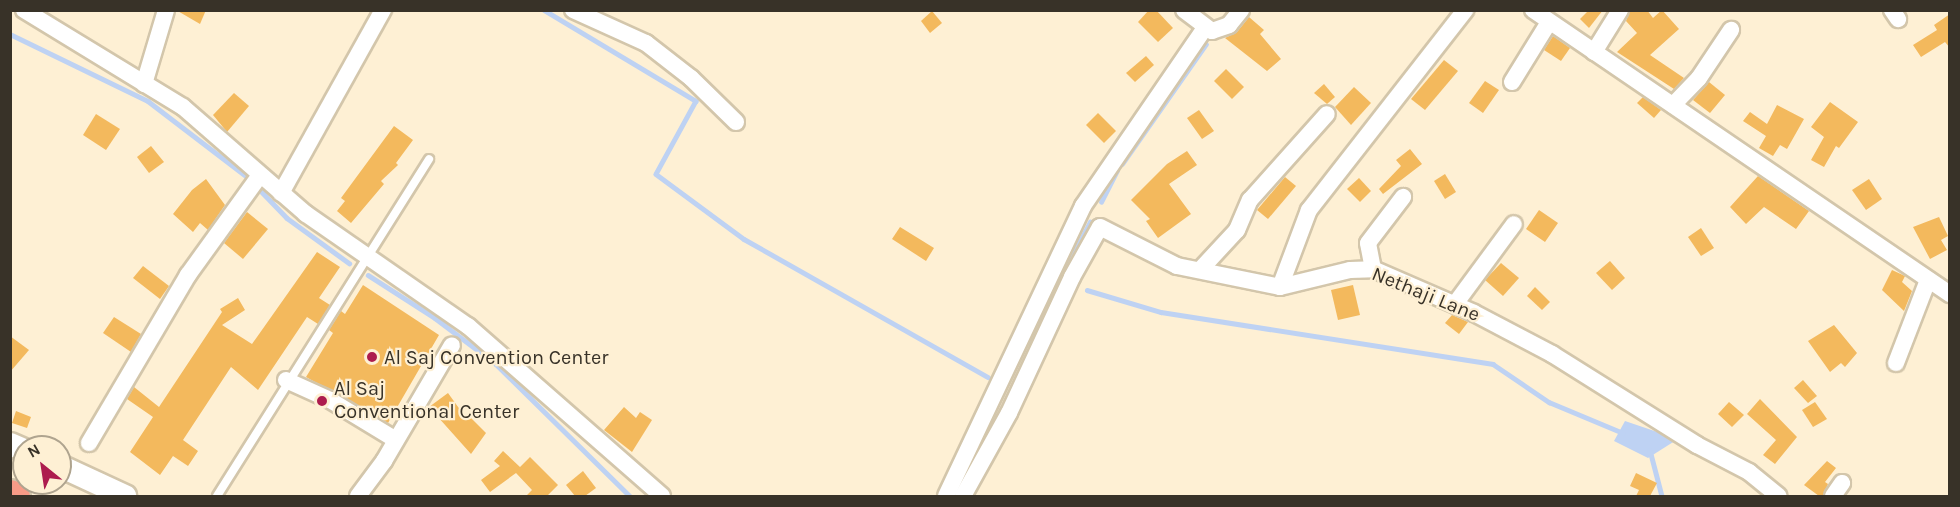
<!DOCTYPE html>
<style>
body{margin:0}
#map{position:relative;width:1960px;height:507px;overflow:hidden;background:#fef0d4;font-family:Karla,sans-serif}
div>[style]{position:absolute}
.water>*{inset:0;background:#bed2f3}
.stream>*{height:4.5px;margin:-2.25px;padding:0 2.25px;transform-origin:2.25px;border-radius:2.25px;background:#bed2f3}
.building>*{inset:0;background:#f3b95d}
.roads{filter:drop-shadow(2px 0 #d3c6ab) drop-shadow(-2px 0 #d3c6ab) drop-shadow(0 2px #d3c6ab) drop-shadow(0 -2px #d3c6ab)}
.lane>*{height:8px;margin:-4px;padding:0 4px;transform-origin:4px;border-radius:4px;background:#fff}
.street>*{height:16px;margin:-8px;padding:0 8px;transform-origin:8px;border-radius:8px;background:#fff}
.secondary>*{height:22px;margin:-11px;padding:0 11px;transform-origin:11px;border-radius:11px;background:#fff}
.highway>*{height:28px;margin:-14px;padding:0 14px;transform-origin:14px;border-radius:14px;background:#f89b87}
.dots>*{width:16px;height:16px;translate:-50% -50%;box-sizing:border-box;border:3px solid #fef0d4;border-radius:50%}
span{translate:-50% -50%;white-space:nowrap;text-align:center;line-height:1.15;-webkit-text-stroke:4.5px #fef0d4;paint-order:stroke}
.street-label{font-size:20px;color:#383228}
.poi-label{font-size:20px;color:#383228}
.left{translate:0 -50%;text-align:left}
.frame{position:absolute;inset:0;border:12px solid #383228;pointer-events:none}
.north{position:absolute;left:12px;top:435px;width:60px;height:60px;box-sizing:border-box;background:#fef0d4;border:2px solid #afa48f;border-radius:50%;rotate:330deg;font-size:16px;font-weight:700;line-height:24px;text-align:center;color:#383228}
.north::after{content:'';display:block;margin:auto;width:21px;height:27px;background:#ad1c4e;clip-path:polygon(50% 0,100% 100%,50% 72%,0 100%)}
</style>
<div id="map">
<div class="water">
<i style="clip-path:polygon(1625px 421px,1678px 439px,1648px 458px,1614px 441px)"></i>
</div>
<div class="stream">
<i style="left:544px;top:10px;width:177px;rotate:30.9deg"></i>
<i style="left:696px;top:101px;width:83px;rotate:118.7deg"></i>
<i style="left:656px;top:174px;width:109px;rotate:36.5deg"></i>
<i style="left:744px;top:239px;width:280px;rotate:29.5deg"></i>
<i style="left:10px;top:34px;width:153px;rotate:25.9deg"></i>
<i style="left:148px;top:101px;width:123px;rotate:37.4deg"></i>
<i style="left:1122px;top:164px;width:146px;rotate:-55deg"></i>
<i style="left:262px;top:192px;width:36px;rotate:46deg"></i>
<i style="left:287px;top:218px;width:77px;rotate:36deg"></i>
<i style="left:1101px;top:202px;width:35px;rotate:-63deg"></i>
<i style="left:368px;top:275px;width:80px;rotate:32.7deg"></i>
<i style="left:435px;top:318px;width:76px;rotate:37deg"></i>
<i style="left:496px;top:364px;width:188px;rotate:44.6deg"></i>
<i style="left:1087px;top:290px;width:77px;rotate:16.6deg"></i>
<i style="left:1161px;top:312px;width:336px;rotate:8.9deg"></i>
<i style="left:1493px;top:364px;width:68px;rotate:34.2deg"></i>
<i style="left:1549px;top:402px;width:80px;rotate:22.7deg"></i>
<i style="left:1028px;top:342px;width:135px;rotate:-62.7deg"></i>
<i style="left:1650px;top:450px;width:48px;rotate:75.4deg"></i>
<i style="left:969px;top:470px;width:25px;rotate:-69deg"></i>
</div>
<div class="building">
<i style="clip-path:polygon(176px 10px,206px 10px,200px 24px)"></i>
<i style="clip-path:polygon(1149px 10px,1156px 10px,1173px 28px,1158px 42px,1138px 22px)"></i>
<i style="clip-path:polygon(1589px 10px,1603px 10px,1589px 28px,1580px 19px)"></i>
<i style="clip-path:polygon(1630px 10px,1647px 10px,1653px 18px,1662px 10px,1679px 29px,1650px 55px,1684px 78px,1674px 89px,1617px 52px,1637px 33px,1626px 21px)"></i>
<i style="clip-path:polygon(932px 11px,942px 23px,930px 33px,921px 21px)"></i>
<i style="clip-path:polygon(1950px 14px,1950px 48px,1945px 42px,1921px 57px,1913px 45px,1937px 30px,1934px 25px)"></i>
<i style="clip-path:polygon(1249px 17px,1264px 30px,1260px 34px,1281px 59px,1267px 71px,1225px 38px,1237px 32px)"></i>
<i style="clip-path:polygon(1553px 36px,1570px 48px,1561px 61px,1544px 50px)"></i>
<i style="clip-path:polygon(1146px 56px,1154px 65px,1135px 82px,1126px 73px)"></i>
<i style="clip-path:polygon(1444px 60px,1458px 71px,1425px 110px,1411px 99px)"></i>
<i style="clip-path:polygon(1226px 69px,1244px 87px,1232px 99px,1214px 81px)"></i>
<i style="clip-path:polygon(1485px 81px,1499px 90px,1483px 113px,1469px 103px)"></i>
<i style="clip-path:polygon(1709px 82px,1725px 95px,1710px 113px,1693px 100px)"></i>
<i style="clip-path:polygon(1324px 84px,1335px 97px,1327px 104px,1314px 93px)"></i>
<i style="clip-path:polygon(1354px 87px,1371px 103px,1351px 125px,1335px 107px)"></i>
<i style="clip-path:polygon(234px 93px,249px 106px,227px 132px,213px 115px)"></i>
<i style="clip-path:polygon(1643px 97px,1661px 110px,1654px 118px,1637px 103px)"></i>
<i style="clip-path:polygon(1830px 102px,1858px 122px,1839px 148px,1836px 146px,1824px 167px,1811px 160px,1824px 137px,1811px 127px)"></i>
<i style="clip-path:polygon(1777px 105px,1804px 119px,1787px 149px,1780px 145px,1773px 156px,1759px 148px,1766px 136px,1743px 121px,1750px 112px,1767px 124px)"></i>
<i style="clip-path:polygon(1199px 110px,1214px 131px,1202px 139px,1187px 118px)"></i>
<i style="clip-path:polygon(1098px 113px,1116px 131px,1104px 143px,1086px 125px)"></i>
<i style="clip-path:polygon(96px 114px,120px 129px,106px 150px,83px 135px)"></i>
<i style="clip-path:polygon(394px 126px,413px 140px,396px 163px,398px 165px,381px 181px,384px 184px,351px 223px,337px 211px,345px 201px,341px 198px)"></i>
<i style="clip-path:polygon(151px 146px,164px 162px,149px 173px,137px 157px)"></i>
<i style="clip-path:polygon(1410px 149px,1422px 164px,1383px 194px,1379px 189px,1401px 166px,1396px 160px)"></i>
<i style="clip-path:polygon(1187px 151px,1197px 165px,1169px 184px,1191px 214px,1158px 238px,1146px 221px,1150px 219px,1131px 200px,1167px 164px)"></i>
<i style="clip-path:polygon(1445px 174px,1456px 192px,1445px 199px,1434px 181px)"></i>
<i style="clip-path:polygon(1758px 176px,1809px 211px,1796px 229px,1764px 207px,1746px 224px,1730px 207px)"></i>
<i style="clip-path:polygon(1285px 177px,1296px 186px,1268px 219px,1257px 210px)"></i>
<i style="clip-path:polygon(1359px 178px,1371px 191px,1360px 202px,1347px 189px)"></i>
<i style="clip-path:polygon(206px 179px,225px 205px,208px 230px,200px 223px,193px 232px,173px 214px,192px 190px)"></i>
<i style="clip-path:polygon(1869px 179px,1882px 199px,1866px 210px,1852px 190px)"></i>
<i style="clip-path:polygon(1539px 210px,1558px 223px,1545px 242px,1526px 229px)"></i>
<i style="clip-path:polygon(247px 212px,268px 229px,243px 259px,224px 243px)"></i>
<i style="clip-path:polygon(1939px 217px,1948px 236px,1941px 240px,1947px 250px,1930px 259px,1913px 227px)"></i>
<i style="clip-path:polygon(900px 227px,934px 248px,926px 261px,892px 239px)"></i>
<i style="clip-path:polygon(1701px 228px,1714px 248px,1701px 256px,1688px 237px)"></i>
<i style="clip-path:polygon(317px 252px,340px 267px,319px 298px,330px 305px,318px 324px,307px 317px,258px 390px,231px 367px,183px 440px,198px 451px,188px 466px,173px 456px,160px 475px,130px 452px,153px 417px,127px 399px,134px 387px,159px 407px,222px 312px,220px 309px,238px 298px,245px 310px,222px 325px,252px 344px)"></i>
<i style="clip-path:polygon(1610px 261px,1625px 278px,1612px 290px,1596px 273px)"></i>
<i style="clip-path:polygon(1501px 263px,1519px 278px,1503px 296px,1485px 280px)"></i>
<i style="clip-path:polygon(143px 266px,169px 286px,160px 299px,133px 278px)"></i>
<i style="clip-path:polygon(1892px 270px,1905px 276px,1902px 282px,1912px 291px,1904px 311px,1882px 290px)"></i>
<i style="clip-path:polygon(363px 285px,439px 335px,388px 423px,306px 377px,333px 333px,329px 330px,341px 311px,345px 314px)"></i>
<i style="clip-path:polygon(1353px 285px,1360px 315px,1338px 320px,1331px 290px)"></i>
<i style="clip-path:polygon(1535px 287px,1550px 302px,1542px 310px,1527px 296px)"></i>
<i style="clip-path:polygon(1452px 315px,1468px 322px,1459px 334px,1445px 323px)"></i>
<i style="clip-path:polygon(114px 317px,141px 334px,131px 352px,103px 333px)"></i>
<i style="clip-path:polygon(1834px 325px,1857px 353px,1845px 367px,1841px 363px,1830px 372px,1808px 341px)"></i>
<i style="clip-path:polygon(10px 336px,29px 350px,10px 372px)"></i>
<i style="clip-path:polygon(1803px 380px,1817px 396px,1808px 403px,1794px 388px)"></i>
<i style="clip-path:polygon(448px 393px,466px 418px,468px 415px,486px 433px,471px 454px,429px 407px)"></i>
<i style="clip-path:polygon(1760px 399px,1797px 437px,1775px 464px,1763px 455px,1776px 440px,1747px 414px)"></i>
<i style="clip-path:polygon(1729px 402px,1744px 415px,1732px 427px,1718px 414px)"></i>
<i style="clip-path:polygon(1815px 402px,1827px 419px,1813px 427px,1802px 410px)"></i>
<i style="clip-path:polygon(624px 407px,636px 418px,640px 412px,652px 420px,632px 452px,604px 430px)"></i>
<i style="clip-path:polygon(16px 411px,31px 417px,27px 428px,12px 423px)"></i>
<i style="clip-path:polygon(503px 451px,520px 467px,530px 457px,558px 485px,547px 496px,526px 496px,532px 490px,516px 473px,490px 492px,481px 480px,500px 466px,494px 461px)"></i>
<i style="clip-path:polygon(1827px 461px,1836px 468px,1825px 482px,1828px 484px,1823px 496px,1819px 496px,1804px 485px)"></i>
<i style="clip-path:polygon(583px 471px,596px 488px,585px 496px,575px 496px,566px 485px)"></i>
<i style="clip-path:polygon(1636px 473px,1657px 483px,1650px 496px,1636px 496px,1639px 490px,1630px 486px)"></i>
</div>
<div class="roads">
<div class="lane">
<i style="left:217px;top:496px;width:398px;rotate:-57.8deg"></i>
</div>
<div class="street">
<i style="left:24px;top:10px;width:186px;rotate:31.4deg"></i>
<i style="left:183px;top:107px;width:163px;rotate:41deg"></i>
<i style="left:306px;top:214px;width:197px;rotate:34.7deg"></i>
<i style="left:468px;top:326px;width:258px;rotate:41.2deg"></i>
<i style="left:573px;top:10px;width:80px;rotate:24.3deg"></i>
<i style="left:646px;top:43px;width:57px;rotate:37.9deg"></i>
<i style="left:691px;top:78px;width:63px;rotate:44.4deg"></i>
<i style="left:1184px;top:10px;width:35px;rotate:37deg"></i>
<i style="left:1212px;top:31px;width:18px;rotate:-19deg"></i>
<i style="left:1229px;top:25px;width:19px;rotate:-51deg"></i>
<i style="left:1533px;top:10px;width:505px;rotate:34.26deg"></i>
<i style="left:1892px;top:10px;width:11px;rotate:56deg"></i>
<i style="left:1594px;top:52px;width:49px;rotate:-58.2deg"></i>
<i style="left:1512px;top:82px;width:70px;rotate:-58.3deg"></i>
<i style="left:144px;top:84px;width:77px;rotate:-73.4deg"></i>
<i style="left:1673px;top:105px;width:37px;rotate:-46deg"></i>
<i style="left:1699px;top:78px;width:58px;rotate:-56.3deg"></i>
<i style="left:281px;top:193px;width:210px;rotate:-60.9deg"></i>
<i style="left:1373px;top:269px;width:26px;rotate:-101deg"></i>
<i style="left:1368px;top:243px;width:58px;rotate:-52.7deg"></i>
<i style="left:1200px;top:270px;width:54px;rotate:-47.2deg"></i>
<i style="left:1237px;top:230px;width:33px;rotate:-67deg"></i>
<i style="left:1250px;top:200px;width:115px;rotate:-48.2deg"></i>
<i style="left:1280px;top:287px;width:82px;rotate:-69.4deg"></i>
<i style="left:1309px;top:210px;width:254px;rotate:-52deg"></i>
<i style="left:1455px;top:304px;width:99px;rotate:-53.6deg"></i>
<i style="left:1896px;top:363px;width:89px;rotate:-68.9deg"></i>
<i style="left:286px;top:380px;width:48px;rotate:24.4deg"></i>
<i style="left:330px;top:400px;width:77px;rotate:31.2deg"></i>
<i style="left:89px;top:443px;width:195px;rotate:-59.5deg"></i>
<i style="left:188px;top:275px;width:123px;rotate:-54.2deg"></i>
<i style="left:358px;top:496px;width:44px;rotate:-53.4deg"></i>
<i style="left:384px;top:461px;width:134px;rotate:-59.6deg"></i>
<i style="left:946px;top:496px;width:321px;rotate:-64.7deg"></i>
<i style="left:1083px;top:206px;width:216px;rotate:-55.6deg"></i>
<i style="left:963px;top:496px;width:95px;rotate:-61deg"></i>
<i style="left:1009px;top:413px;width:150px;rotate:-65.1deg"></i>
<i style="left:1072px;top:277px;width:57px;rotate:-60.8deg"></i>
<i style="left:1100px;top:227px;width:86px;rotate:26.9deg"></i>
<i style="left:1177px;top:266px;width:105px;rotate:11.5deg"></i>
<i style="left:1280px;top:287px;width:72px;rotate:-13.7deg"></i>
<i style="left:1350px;top:270px;width:23px;rotate:-2deg"></i>
<i style="left:1373px;top:269px;width:110px;rotate:23.5deg"></i>
<i style="left:1474px;top:313px;width:88px;rotate:27.7deg"></i>
<i style="left:1552px;top:354px;width:171px;rotate:32.1deg"></i>
<i style="left:1697px;top:445px;width:59px;rotate:27.4deg"></i>
<i style="left:1749px;top:472px;width:38px;rotate:39deg"></i>
<i style="left:1833px;top:496px;width:16px;rotate:-55deg"></i>
</div>
<div class="secondary">
<i style="left:10px;top:444px;width:15px;rotate:23deg"></i>
<i style="left:60px;top:466px;width:72px;rotate:24.8deg"></i>
</div>
<div class="highway">
<i style="left:10px;top:494px;width:6px;rotate:18deg"></i>
</div>
</div>
<div class="dots">
<i style="left:372px;top:357px;background:#ad1c4e"></i>
<i style="left:322px;top:401px;background:#ad1c4e"></i>
</div>
<div class="street-label">
<span style="left:1426px;top:294px;rotate:22deg">Nethaji Lane</span>
</div>
<div class="poi-label">
<span class="left" style="left:384px;top:357px">Al Saj Convention Center</span>
<span class="left" style="left:334px;top:400px">Al Saj<br>Conventional Center</span>
</div>
<div class="frame"></div>
<div class="north">N</div>
</div>
